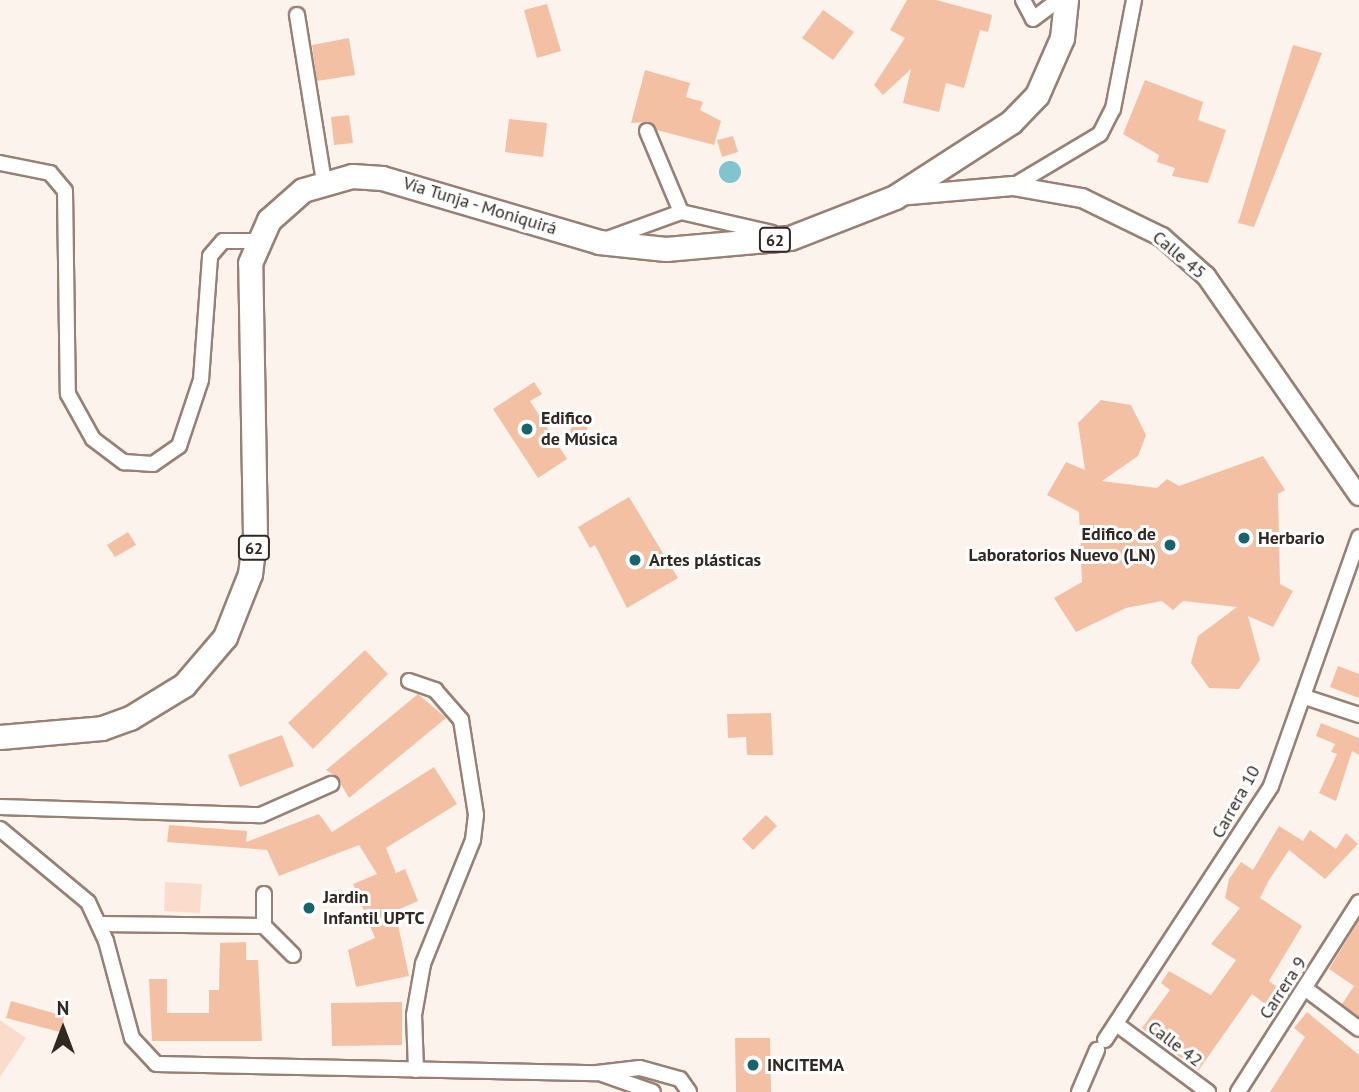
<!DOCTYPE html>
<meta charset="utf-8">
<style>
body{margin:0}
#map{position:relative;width:1359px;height:1092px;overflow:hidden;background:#fdf3ed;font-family:"PT Sans",sans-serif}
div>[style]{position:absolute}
.green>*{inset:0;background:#fbdccc}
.water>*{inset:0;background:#80c4ce}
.round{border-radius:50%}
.building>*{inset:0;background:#f3c0a4}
.roads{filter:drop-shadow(2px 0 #978074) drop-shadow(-2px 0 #978074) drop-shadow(0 2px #978074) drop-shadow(0 -2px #978074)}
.minor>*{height:14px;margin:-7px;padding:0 7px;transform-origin:7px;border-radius:7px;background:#fff}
.tertiary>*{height:18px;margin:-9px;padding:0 9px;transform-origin:9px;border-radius:9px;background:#fff}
.primary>*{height:23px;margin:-11.5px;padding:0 11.5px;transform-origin:11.5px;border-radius:11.5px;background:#fff}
.dots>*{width:19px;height:19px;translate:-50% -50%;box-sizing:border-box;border:4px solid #fff;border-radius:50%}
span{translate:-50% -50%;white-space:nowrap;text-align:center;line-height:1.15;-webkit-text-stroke:6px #fff;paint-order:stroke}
.shield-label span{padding:2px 5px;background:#fff;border:2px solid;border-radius:5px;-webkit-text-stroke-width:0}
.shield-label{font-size:16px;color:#312823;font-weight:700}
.street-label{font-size:18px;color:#312823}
.poi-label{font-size:18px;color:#312823;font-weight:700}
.left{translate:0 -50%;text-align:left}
.right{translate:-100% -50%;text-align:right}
.north{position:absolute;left:28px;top:994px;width:70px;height:70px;-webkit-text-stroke:5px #fff;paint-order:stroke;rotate:0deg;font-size:19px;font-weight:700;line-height:28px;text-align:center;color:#312823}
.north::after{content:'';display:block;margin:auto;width:24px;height:32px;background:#312823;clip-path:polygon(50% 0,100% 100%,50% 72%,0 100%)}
</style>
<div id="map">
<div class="green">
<i style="clip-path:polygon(165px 882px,202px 884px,200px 913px,164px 911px)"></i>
<i style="clip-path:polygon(0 1020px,26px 1038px,0 1077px)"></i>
</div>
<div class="water">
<i class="round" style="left:719px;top:161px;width:22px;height:22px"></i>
</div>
<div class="building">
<i style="clip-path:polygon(907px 0,936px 0,992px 15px,988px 32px,980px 30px,964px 88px,946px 83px,939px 112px,903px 103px,911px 69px,883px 95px,874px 85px,905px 38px,890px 30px)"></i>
<i style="clip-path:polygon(547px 4px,561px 51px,537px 58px,524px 10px)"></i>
<i style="clip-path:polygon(823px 10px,854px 32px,833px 60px,802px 38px)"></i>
<i style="clip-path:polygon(349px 38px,355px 75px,317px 81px,312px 45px)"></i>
<i style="clip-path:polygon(1293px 45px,1322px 53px,1254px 227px,1238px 223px)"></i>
<i style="clip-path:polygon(645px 70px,690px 83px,686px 97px,703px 102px,700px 110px,721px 121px,714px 145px,657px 130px,649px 122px,631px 123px)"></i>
<i style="clip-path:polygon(1145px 80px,1203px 102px,1198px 120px,1226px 130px,1208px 183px,1172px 176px,1175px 168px,1157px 162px,1159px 155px,1123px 134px)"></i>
<i style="clip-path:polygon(349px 115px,353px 143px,334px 145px,331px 117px)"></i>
<i style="clip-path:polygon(509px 119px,547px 123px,543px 157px,505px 152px)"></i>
<i style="clip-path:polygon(733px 136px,738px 152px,722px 157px,717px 140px)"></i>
<i style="clip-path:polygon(534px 382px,542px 394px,530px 401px,567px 459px,538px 478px,493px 409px)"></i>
<i style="clip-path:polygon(1101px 400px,1131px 405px,1146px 435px,1138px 456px,1102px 481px,1157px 488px,1167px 479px,1179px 486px,1263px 456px,1285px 490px,1278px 494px,1280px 584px,1293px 591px,1273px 627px,1248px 616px,1260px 660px,1239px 689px,1209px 688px,1191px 663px,1198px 636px,1237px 607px,1183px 601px,1173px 610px,1162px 601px,1126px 608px,1076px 632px,1054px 598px,1082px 582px,1079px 512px,1047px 495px,1066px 462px,1085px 470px,1078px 423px)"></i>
<i style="clip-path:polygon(586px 419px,588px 435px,565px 437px,577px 420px)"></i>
<i style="clip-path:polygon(629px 497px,678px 578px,627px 608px,595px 545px,590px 548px,578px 527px)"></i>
<i style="clip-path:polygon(128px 532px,136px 545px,115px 557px,107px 545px)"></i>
<i style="clip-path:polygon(365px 650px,388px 674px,313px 749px,288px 723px)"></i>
<i style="clip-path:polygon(1338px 666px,1359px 674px,1359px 698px,1330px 687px)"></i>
<i style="clip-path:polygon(418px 694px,446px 718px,349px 798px,337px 777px,326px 770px)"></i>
<i style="clip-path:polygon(771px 713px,773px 755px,747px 755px,746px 737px,728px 738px,727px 714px)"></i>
<i style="clip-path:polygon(1321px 723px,1359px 738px,1359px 755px,1352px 751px,1336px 801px,1319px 793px,1337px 754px,1331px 752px,1335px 744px,1316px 736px)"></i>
<i style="clip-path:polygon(282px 735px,294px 766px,240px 787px,228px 755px)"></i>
<i style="clip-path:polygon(434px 767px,457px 804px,386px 848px,396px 873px,405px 869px,418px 901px,395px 911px,409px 976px,356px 987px,348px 950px,375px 938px,353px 884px,377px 874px,359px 845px,279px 876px,267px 850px,167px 842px,169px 825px,247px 831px,246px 842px,319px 814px,332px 832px)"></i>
<i style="clip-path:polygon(766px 815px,777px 826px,753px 850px,742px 839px)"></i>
<i style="clip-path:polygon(1279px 826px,1303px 841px,1310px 830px,1336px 849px,1346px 833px,1358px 844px,1325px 879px,1289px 850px,1269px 880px,1260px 898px,1302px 926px,1269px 981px,1281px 990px,1269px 1007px,1252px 994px,1198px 1071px,1142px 1028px,1170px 990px,1161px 983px,1169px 971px,1211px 995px,1236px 960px,1211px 944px,1240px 908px,1225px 898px,1229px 879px,1241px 862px,1253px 870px)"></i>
<i style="clip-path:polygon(1359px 920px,1359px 1017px,1342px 1004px,1354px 986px,1329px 969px)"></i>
<i style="clip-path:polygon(246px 942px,246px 960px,258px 960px,262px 1041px,152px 1041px,149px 979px,167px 979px,167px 1013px,209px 1013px,209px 990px,219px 990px,220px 943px)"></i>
<i style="clip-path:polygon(11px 1001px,64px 1016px,60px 1032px,6px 1018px)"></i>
<i style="clip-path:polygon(402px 1002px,402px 1045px,332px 1046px,331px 1003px)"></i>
<i style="clip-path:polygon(1307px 1012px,1359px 1055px,1359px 1092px,1270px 1092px,1305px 1037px,1294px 1028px)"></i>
<i style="clip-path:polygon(735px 1038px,770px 1038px,771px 1092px,736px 1092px)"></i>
</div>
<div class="roads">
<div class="minor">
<i style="left:1023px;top:0;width:21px;rotate:62deg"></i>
<i style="left:1033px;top:19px;width:31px;rotate:-37deg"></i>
<i style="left:297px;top:15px;width:168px;rotate:80.8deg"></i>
<i style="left:647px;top:131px;width:88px;rotate:67.2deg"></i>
<i style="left:681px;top:212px;width:93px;rotate:13deg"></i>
<i style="left:0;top:163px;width:51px;rotate:11.3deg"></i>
<i style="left:50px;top:173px;width:23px;rotate:50deg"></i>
<i style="left:65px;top:191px;width:203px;rotate:89.2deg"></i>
<i style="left:68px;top:394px;width:51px;rotate:60.9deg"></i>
<i style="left:93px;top:439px;width:39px;rotate:37deg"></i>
<i style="left:124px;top:462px;width:29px;rotate:4deg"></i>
<i style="left:153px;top:464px;width:32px;rotate:-35deg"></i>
<i style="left:179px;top:446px;width:70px;rotate:-71.6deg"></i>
<i style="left:201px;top:380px;width:124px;rotate:-85.8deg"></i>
<i style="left:210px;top:256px;width:20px;rotate:-49deg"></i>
<i style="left:223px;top:241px;width:34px"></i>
<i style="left:1013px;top:186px;width:101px;rotate:-30.9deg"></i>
<i style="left:1100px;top:134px;width:28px;rotate:-63deg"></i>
<i style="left:1113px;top:109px;width:111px;rotate:-79.1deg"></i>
<i style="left:607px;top:239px;width:79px;rotate:-20deg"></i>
<i style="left:409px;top:681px;width:28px;rotate:19deg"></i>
<i style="left:435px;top:690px;width:40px;rotate:49deg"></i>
<i style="left:461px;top:720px;width:96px;rotate:81deg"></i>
<i style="left:476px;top:815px;width:25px;rotate:97deg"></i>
<i style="left:473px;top:840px;width:134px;rotate:112deg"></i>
<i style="left:423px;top:964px;width:52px;rotate:100deg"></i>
<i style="left:414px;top:1015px;width:55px;rotate:87.9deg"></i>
<i style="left:1305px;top:697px;width:57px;rotate:18.4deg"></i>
<i style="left:0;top:807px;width:261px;rotate:1.8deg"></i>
<i style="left:261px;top:815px;width:77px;rotate:-23.9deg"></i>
<i style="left:0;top:829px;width:114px;rotate:39.7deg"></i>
<i style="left:88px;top:902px;width:43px;rotate:65.2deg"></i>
<i style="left:106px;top:941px;width:100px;rotate:75deg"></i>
<i style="left:132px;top:1038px;width:35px;rotate:47deg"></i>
<i style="left:156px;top:1064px;width:441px;rotate:1.2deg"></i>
<i style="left:597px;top:1073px;width:43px;rotate:-6.6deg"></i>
<i style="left:640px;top:1068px;width:41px;rotate:15.4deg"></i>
<i style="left:680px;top:1079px;width:16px;rotate:55deg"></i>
<i style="left:100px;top:924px;width:164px;rotate:0.7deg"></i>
<i style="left:264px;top:926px;width:32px;rotate:-90deg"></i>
<i style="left:264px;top:926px;width:41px;rotate:45deg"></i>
<i style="left:1306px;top:989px;width:66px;rotate:37deg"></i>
<i style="left:1119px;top:1026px;width:111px;rotate:36.6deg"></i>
<i style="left:1105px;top:1040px;width:303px;rotate:-56.8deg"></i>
<i style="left:1271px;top:786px;width:264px;rotate:-70.5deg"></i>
<i style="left:599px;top:1073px;width:57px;rotate:19.4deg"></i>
<i style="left:1079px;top:1092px;width:46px;rotate:-66.8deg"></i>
<i style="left:1238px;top:1092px;width:225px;rotate:-57.5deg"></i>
</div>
<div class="tertiary">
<i style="left:898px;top:196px;width:115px;rotate:-5deg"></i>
<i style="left:1013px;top:186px;width:70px;rotate:9.9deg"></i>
<i style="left:1082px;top:198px;width:89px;rotate:26deg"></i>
<i style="left:1162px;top:237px;width:59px;rotate:41.6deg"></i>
<i style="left:1206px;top:276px;width:268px;rotate:55.2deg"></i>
</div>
<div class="primary">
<i style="left:0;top:737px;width:102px;rotate:-5deg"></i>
<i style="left:102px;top:728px;width:30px;rotate:-20deg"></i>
<i style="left:130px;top:718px;width:63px;rotate:-31.4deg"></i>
<i style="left:184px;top:685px;width:63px;rotate:-49.5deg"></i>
<i style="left:225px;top:637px;width:68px;rotate:-68.4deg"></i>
<i style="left:250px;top:574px;width:38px;rotate:-83deg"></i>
<i style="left:255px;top:536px;width:273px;rotate:-91deg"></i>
<i style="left:250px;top:263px;width:47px;rotate:-66.2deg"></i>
<i style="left:269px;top:220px;width:45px;rotate:-41.4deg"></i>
<i style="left:303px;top:190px;width:51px;rotate:-15.9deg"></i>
<i style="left:352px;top:176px;width:30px;rotate:4deg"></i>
<i style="left:382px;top:178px;width:226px;rotate:16.4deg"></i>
<i style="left:599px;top:242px;width:67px;rotate:6deg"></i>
<i style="left:666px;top:249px;width:124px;rotate:-5.1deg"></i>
<i style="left:790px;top:238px;width:113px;rotate:-21.3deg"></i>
<i style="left:895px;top:197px;width:138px;rotate:-32.9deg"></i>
<i style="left:1011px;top:122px;width:37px;rotate:-46deg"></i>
<i style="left:1037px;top:95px;width:62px;rotate:-66.3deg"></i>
<i style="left:1062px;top:38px;width:38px;rotate:-84deg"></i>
</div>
</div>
<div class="dots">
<i style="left:527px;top:429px;background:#17646d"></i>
<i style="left:1244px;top:538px;background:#17646d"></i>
<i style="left:1170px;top:545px;background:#17646d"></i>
<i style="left:635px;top:560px;background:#17646d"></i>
<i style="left:309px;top:908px;background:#17646d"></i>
<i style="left:753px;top:1065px;background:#17646d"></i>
</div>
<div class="shield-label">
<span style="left:775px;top:240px">62</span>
<span style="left:254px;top:548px">62</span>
</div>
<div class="street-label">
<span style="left:480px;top:206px;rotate:17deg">Vía Tunja - Moniquirá</span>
<span style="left:1179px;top:255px;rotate:40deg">Calle 45</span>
<span style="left:1236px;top:802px;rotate:-61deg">Carrera 10</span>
<span style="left:1283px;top:988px;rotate:-57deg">Carrera 9</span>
<span style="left:1175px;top:1044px;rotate:37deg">Calle 42</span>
</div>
<div class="poi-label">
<span class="left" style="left:541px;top:429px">Edifico<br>de Música</span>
<span class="right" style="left:1156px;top:545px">Edifico de<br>Laboratorios Nuevo (LN)</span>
<span class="left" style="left:1258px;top:538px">Herbario</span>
<span class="left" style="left:649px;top:560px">Artes plásticas</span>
<span class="left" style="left:323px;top:908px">Jardin<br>Infantil UPTC</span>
<span class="left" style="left:767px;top:1065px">INCITEMA</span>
</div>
<div class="north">N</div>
</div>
